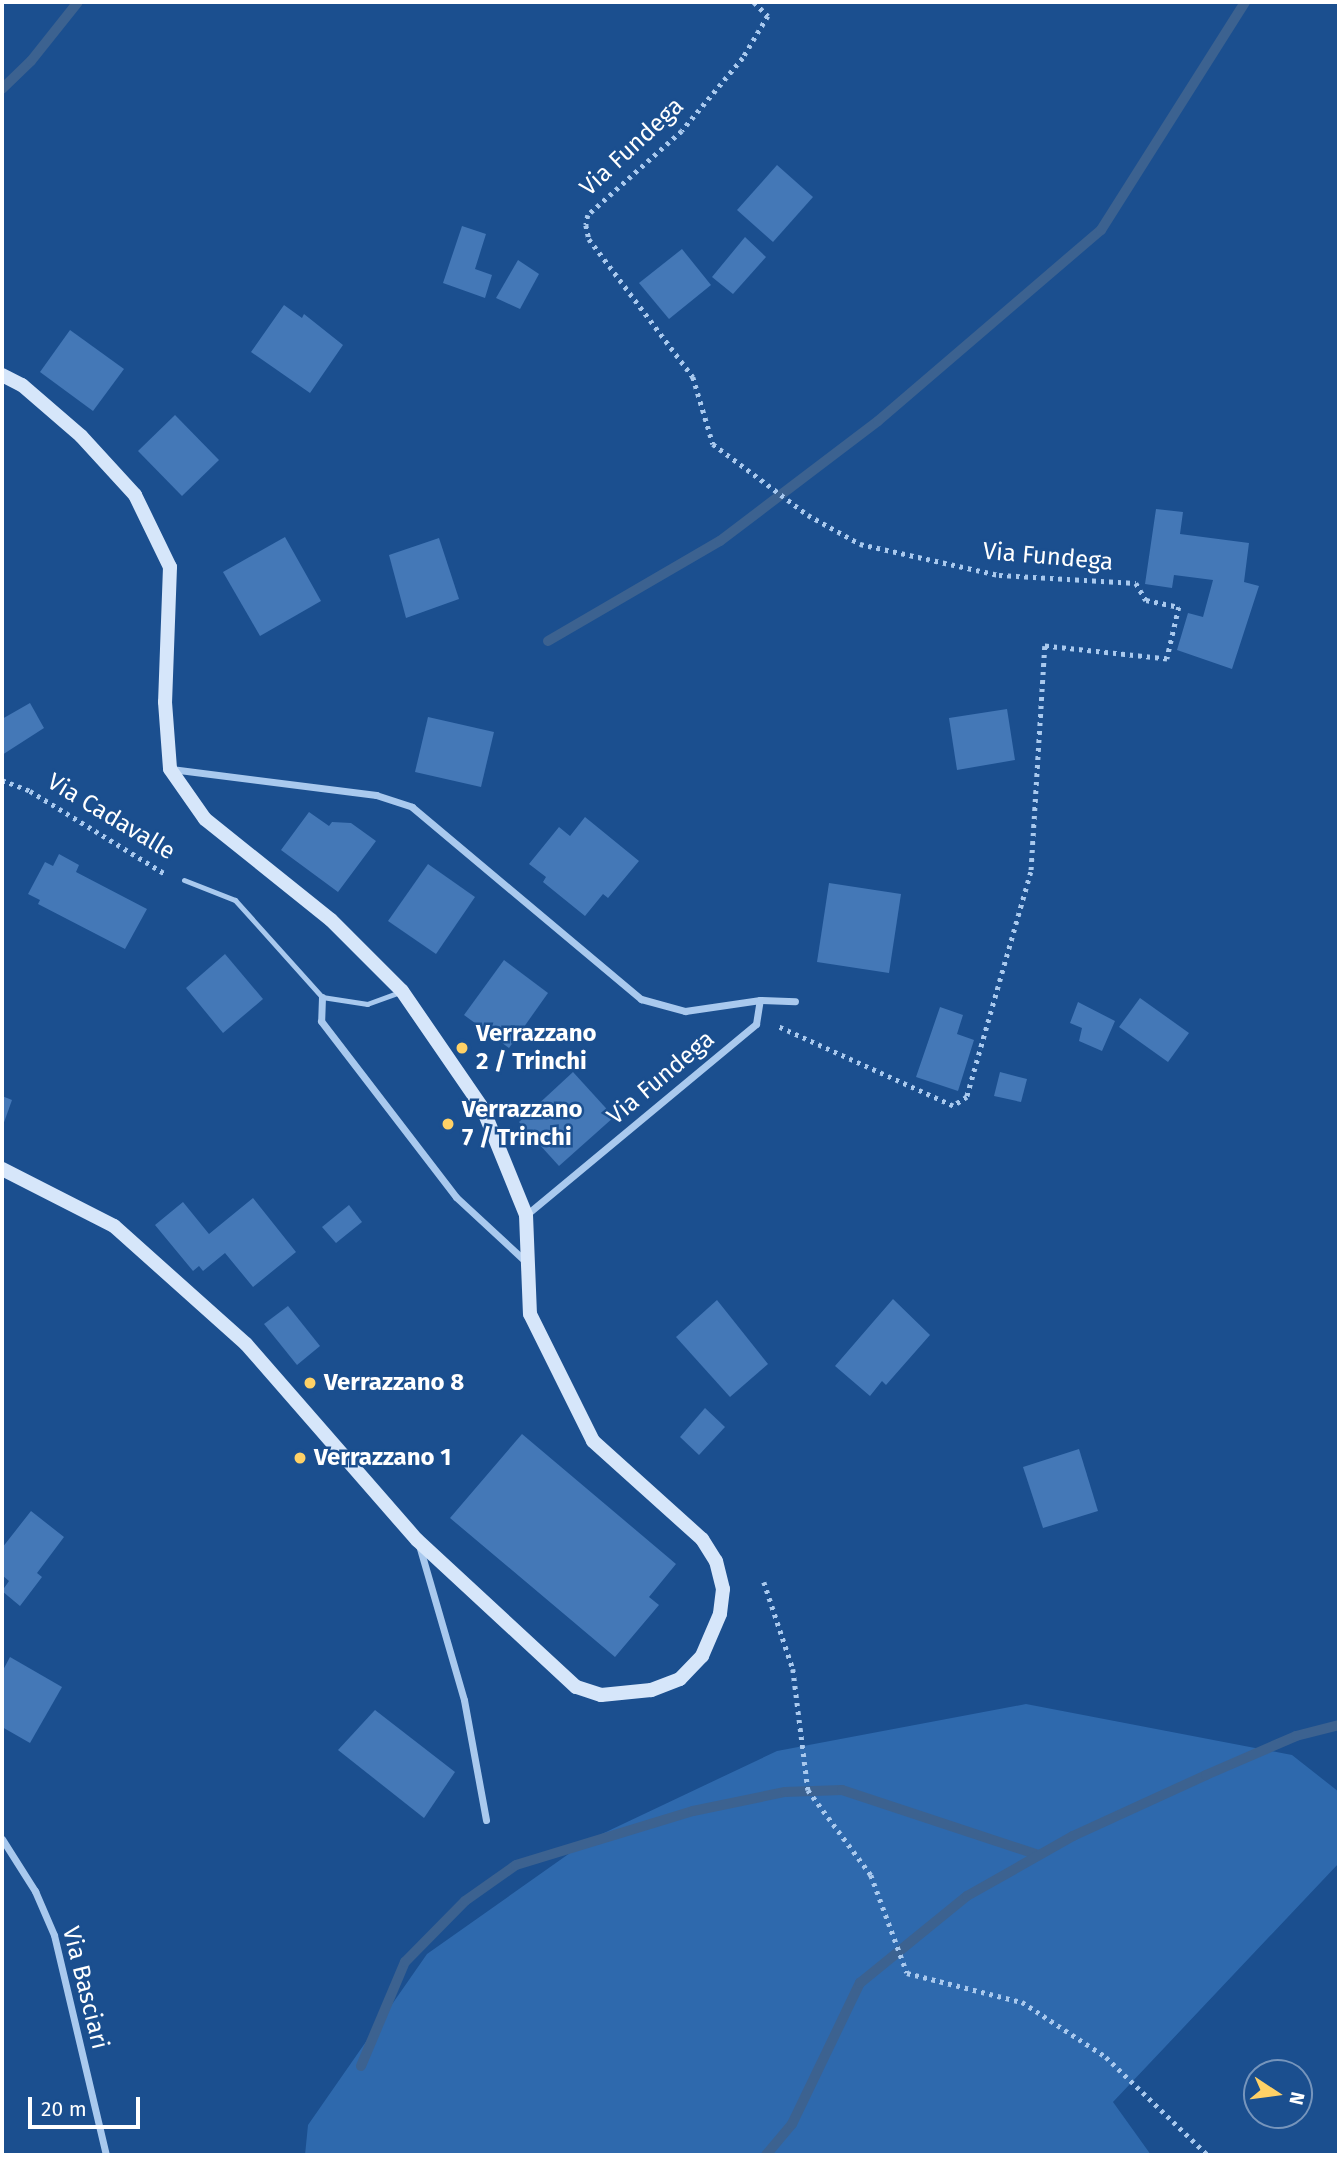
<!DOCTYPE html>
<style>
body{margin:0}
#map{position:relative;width:1341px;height:2157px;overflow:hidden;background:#1b4f8f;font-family:"Fira Sans",sans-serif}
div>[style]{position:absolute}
.green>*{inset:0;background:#2e69ad}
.stream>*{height:10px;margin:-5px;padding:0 5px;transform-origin:5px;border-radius:5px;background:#3c6290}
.building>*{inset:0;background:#4478b7}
.path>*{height:4.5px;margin-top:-2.25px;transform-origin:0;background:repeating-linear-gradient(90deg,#a9c9ee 0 3.5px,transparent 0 8.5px)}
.lane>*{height:5px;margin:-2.5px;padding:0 2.5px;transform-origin:2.5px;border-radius:2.5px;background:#a9c9ee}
.street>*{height:7px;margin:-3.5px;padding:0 3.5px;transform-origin:3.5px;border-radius:3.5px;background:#a9c9ee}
.secondary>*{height:14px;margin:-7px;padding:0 7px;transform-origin:7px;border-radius:7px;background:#d6e6fa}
.dots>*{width:19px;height:19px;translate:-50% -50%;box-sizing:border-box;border:4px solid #1b4f8f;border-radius:50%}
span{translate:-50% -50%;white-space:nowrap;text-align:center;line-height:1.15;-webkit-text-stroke:5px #1b4f8f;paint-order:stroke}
.street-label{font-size:24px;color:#fff}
.poi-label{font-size:24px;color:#fff;font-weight:700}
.left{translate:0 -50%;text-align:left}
.frame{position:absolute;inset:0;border:4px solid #fff;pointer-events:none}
.north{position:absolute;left:1243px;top:2059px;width:70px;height:70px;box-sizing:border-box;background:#1b4f8f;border:2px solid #7695bc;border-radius:50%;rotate:103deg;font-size:19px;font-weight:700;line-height:28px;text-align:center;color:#fff}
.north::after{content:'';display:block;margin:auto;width:24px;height:32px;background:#ffd166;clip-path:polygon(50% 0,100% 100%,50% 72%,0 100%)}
.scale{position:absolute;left:28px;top:2097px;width:112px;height:32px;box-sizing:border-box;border:4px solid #fff;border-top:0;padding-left:9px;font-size:21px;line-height:24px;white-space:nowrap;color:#fff;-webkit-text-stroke:5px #1b4f8f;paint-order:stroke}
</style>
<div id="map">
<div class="green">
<i style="clip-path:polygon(1026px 1704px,1292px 1755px,1339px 1792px,1339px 1863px,1113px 2102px,1151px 2155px,305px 2155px,308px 2125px,427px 1954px,587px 1841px,777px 1751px)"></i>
</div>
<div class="stream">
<i style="left:2px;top:89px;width:40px;rotate:-44deg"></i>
<i style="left:31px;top:61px;width:75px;rotate:-51.5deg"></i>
<i style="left:548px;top:641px;width:199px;rotate:-30.2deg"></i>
<i style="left:720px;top:541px;width:198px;rotate:-37.2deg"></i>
<i style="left:878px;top:421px;width:294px;rotate:-40.6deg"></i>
<i style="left:1101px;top:230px;width:270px;rotate:-57.7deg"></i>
<i style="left:361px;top:2066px;width:113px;rotate:-67.1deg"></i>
<i style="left:405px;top:1962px;width:86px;rotate:-45.5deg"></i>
<i style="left:465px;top:1901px;width:62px;rotate:-35.2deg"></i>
<i style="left:516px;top:1865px;width:185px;rotate:-17deg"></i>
<i style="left:693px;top:1811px;width:94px;rotate:-11.7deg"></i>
<i style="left:785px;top:1792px;width:57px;rotate:-2deg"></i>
<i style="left:842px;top:1790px;width:207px;rotate:18.3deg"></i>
<i style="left:766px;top:2155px;width:40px;rotate:-50deg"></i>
<i style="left:792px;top:2124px;width:157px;rotate:-64.3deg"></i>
<i style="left:860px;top:1983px;width:138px;rotate:-39.1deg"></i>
<i style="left:967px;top:1896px;width:122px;rotate:-29.5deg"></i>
<i style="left:1073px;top:1836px;width:146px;rotate:-24.6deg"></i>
<i style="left:1206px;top:1775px;width:98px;rotate:-23.4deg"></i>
<i style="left:1296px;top:1736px;width:44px;rotate:-14.3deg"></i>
</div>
<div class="building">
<i style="clip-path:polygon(777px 165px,813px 197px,773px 242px,737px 210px)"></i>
<i style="clip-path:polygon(462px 226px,486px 234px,475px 269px,492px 275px,485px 298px,443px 283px)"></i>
<i style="clip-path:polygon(745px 237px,766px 257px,733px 294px,712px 277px)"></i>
<i style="clip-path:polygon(682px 249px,711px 285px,669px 319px,639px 283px)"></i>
<i style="clip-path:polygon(518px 260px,539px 274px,520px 309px,496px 298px)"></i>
<i style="clip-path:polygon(284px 305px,302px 318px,304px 314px,343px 345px,310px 393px,251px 352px)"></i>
<i style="clip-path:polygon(70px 330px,124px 369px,93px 411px,40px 372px)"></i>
<i style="clip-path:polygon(175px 415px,219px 460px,182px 496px,138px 451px)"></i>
<i style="clip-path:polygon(1156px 509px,1183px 512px,1180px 534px,1249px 543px,1244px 582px,1259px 586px,1232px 669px,1177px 650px,1188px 613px,1203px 617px,1213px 580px,1174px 575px,1172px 588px,1145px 584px)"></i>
<i style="clip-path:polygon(285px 537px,321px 601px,260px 636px,223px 572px)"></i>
<i style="clip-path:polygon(439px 538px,459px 599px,406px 618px,389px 555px)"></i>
<i style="clip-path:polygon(30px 703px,44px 728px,2px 755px,2px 719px)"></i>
<i style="clip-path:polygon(1007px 709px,1015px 760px,957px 770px,949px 718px)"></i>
<i style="clip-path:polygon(428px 717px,494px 732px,481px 787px,415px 772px)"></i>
<i style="clip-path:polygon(309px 812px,329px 826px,332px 822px,351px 823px,376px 841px,338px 892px,281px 850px)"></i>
<i style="clip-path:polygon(585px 817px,639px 861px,608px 898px,603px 894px,585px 916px,543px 882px,546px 877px,529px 864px,559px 827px,570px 836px)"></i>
<i style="clip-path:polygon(59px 854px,79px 865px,76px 872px,147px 909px,125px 949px,38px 904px,40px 900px,28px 894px,45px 862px,53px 866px)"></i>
<i style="clip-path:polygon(428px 864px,475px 897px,436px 954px,388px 921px)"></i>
<i style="clip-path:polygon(829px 883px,901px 894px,889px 973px,817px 962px)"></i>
<i style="clip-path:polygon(225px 954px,263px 999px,223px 1033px,186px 988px)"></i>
<i style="clip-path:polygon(504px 960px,548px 993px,509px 1048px,464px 1015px)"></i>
<i style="clip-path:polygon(1140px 998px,1189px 1033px,1168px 1062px,1119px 1027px)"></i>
<i style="clip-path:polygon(1078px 1002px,1115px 1021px,1102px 1051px,1079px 1041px,1082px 1028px,1070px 1023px)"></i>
<i style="clip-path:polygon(940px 1007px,963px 1015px,957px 1034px,974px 1040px,958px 1091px,916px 1077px)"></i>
<i style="clip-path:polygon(573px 1072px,614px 1117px,559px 1166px,519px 1122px)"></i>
<i style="clip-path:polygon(1000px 1072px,1027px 1079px,1021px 1102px,994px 1096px)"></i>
<i style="clip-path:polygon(2px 1096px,12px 1100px,2px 1128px)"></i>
<i style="clip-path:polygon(253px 1198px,296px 1252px,253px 1287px,225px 1253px,203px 1271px,199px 1266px,193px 1271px,155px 1225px,183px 1202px,209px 1234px)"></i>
<i style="clip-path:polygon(349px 1205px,362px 1222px,336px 1243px,322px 1227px)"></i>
<i style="clip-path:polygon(893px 1299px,930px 1335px,886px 1385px,882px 1381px,870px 1396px,835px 1366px)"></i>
<i style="clip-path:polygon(717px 1300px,768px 1364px,730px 1397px,676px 1337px)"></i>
<i style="clip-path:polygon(288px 1306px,320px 1346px,297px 1365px,264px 1324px)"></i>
<i style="clip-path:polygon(705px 1408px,725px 1427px,699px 1455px,680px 1437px)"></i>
<i style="clip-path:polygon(522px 1434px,676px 1564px,649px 1597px,659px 1605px,615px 1657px,450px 1518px)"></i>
<i style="clip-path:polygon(1079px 1449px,1098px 1511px,1043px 1528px,1023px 1467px)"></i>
<i style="clip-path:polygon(31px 1511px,64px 1537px,37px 1573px,42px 1577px,20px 1606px,2px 1591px,9px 1581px,2px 1575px,2px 1548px)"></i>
<i style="clip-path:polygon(10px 1657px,62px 1687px,30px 1743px,2px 1727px,2px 1672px)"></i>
<i style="clip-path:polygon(375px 1710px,455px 1772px,424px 1818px,338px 1750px)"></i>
</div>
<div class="path">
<i style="left:754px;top:2px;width:20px;rotate:45deg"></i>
<i style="left:768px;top:16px;width:49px;rotate:120.8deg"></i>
<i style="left:743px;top:58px;width:95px;rotate:129.9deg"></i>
<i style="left:682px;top:131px;width:126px;rotate:138.2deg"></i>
<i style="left:588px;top:215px;width:10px;rotate:101deg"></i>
<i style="left:586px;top:225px;width:14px;rotate:78deg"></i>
<i style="left:589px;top:239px;width:173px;rotate:53deg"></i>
<i style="left:693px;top:377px;width:70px;rotate:73.4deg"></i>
<i style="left:713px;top:444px;width:119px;rotate:36.8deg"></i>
<i style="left:808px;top:515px;width:60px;rotate:29.1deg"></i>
<i style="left:860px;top:544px;width:142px;rotate:12.6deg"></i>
<i style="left:999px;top:575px;width:137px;rotate:3.3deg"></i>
<i style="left:1136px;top:583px;width:20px;rotate:60deg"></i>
<i style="left:1146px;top:600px;width:34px;rotate:12deg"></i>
<i style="left:1179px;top:607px;width:53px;rotate:103deg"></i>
<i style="left:1167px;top:659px;width:123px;rotate:-173.9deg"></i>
<i style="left:1045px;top:646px;width:226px;rotate:93.5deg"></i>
<i style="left:1031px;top:872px;width:234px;rotate:105.9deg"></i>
<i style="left:967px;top:1097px;width:17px;rotate:147deg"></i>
<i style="left:953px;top:1106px;width:193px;rotate:-155.6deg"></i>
<i style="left:2px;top:780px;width:30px;rotate:21deg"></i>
<i style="left:30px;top:791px;width:157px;rotate:31.5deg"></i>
<i style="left:764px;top:1582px;width:92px;rotate:71.6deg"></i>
<i style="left:793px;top:1669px;width:122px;rotate:82.9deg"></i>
<i style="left:808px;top:1790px;width:106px;rotate:53.5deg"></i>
<i style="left:871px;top:1875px;width:104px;rotate:69.8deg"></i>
<i style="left:907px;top:1973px;width:119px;rotate:14.2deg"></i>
<i style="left:1022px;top:2002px;width:100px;rotate:33.2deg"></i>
<i style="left:1106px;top:2057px;width:141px;rotate:43.9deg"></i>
</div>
<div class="lane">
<i style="left:184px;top:880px;width:55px;rotate:21.4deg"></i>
<i style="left:235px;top:900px;width:130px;rotate:48.1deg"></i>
<i style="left:322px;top:997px;width:46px;rotate:8.8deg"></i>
<i style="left:367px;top:1004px;width:37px;rotate:-20deg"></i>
</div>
<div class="street">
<i style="left:171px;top:769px;width:207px;rotate:7.2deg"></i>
<i style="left:376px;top:795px;width:38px;rotate:18deg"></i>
<i style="left:412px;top:807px;width:299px;rotate:40deg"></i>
<i style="left:641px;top:999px;width:46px;rotate:15.3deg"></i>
<i style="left:685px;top:1011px;width:76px;rotate:-8.3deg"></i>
<i style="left:760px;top:1000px;width:35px;rotate:2deg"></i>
<i style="left:322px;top:997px;width:24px;rotate:92deg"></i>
<i style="left:321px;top:1021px;width:222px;rotate:52.5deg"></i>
<i style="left:456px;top:1197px;width:94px;rotate:42.8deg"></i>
<i style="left:526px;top:1215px;width:299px;rotate:-39.7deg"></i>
<i style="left:756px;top:1024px;width:24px;rotate:-81deg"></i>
<i style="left:419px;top:1545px;width:161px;rotate:73.8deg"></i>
<i style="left:464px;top:1700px;width:122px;rotate:79.6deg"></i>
<i style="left:2px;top:1839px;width:62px;rotate:57.6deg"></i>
<i style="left:35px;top:1891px;width:48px;rotate:66.6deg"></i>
<i style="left:54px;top:1935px;width:226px;rotate:76.7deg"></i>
</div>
<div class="secondary">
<i style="left:2px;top:375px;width:22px;rotate:27deg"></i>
<i style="left:22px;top:385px;width:78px;rotate:40.8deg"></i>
<i style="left:81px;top:436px;width:80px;rotate:47.5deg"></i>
<i style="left:135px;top:495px;width:80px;rotate:64.1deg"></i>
<i style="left:170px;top:567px;width:135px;rotate:92.1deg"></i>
<i style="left:165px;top:702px;width:67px;rotate:85.7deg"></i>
<i style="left:170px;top:769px;width:61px;rotate:55deg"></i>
<i style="left:205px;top:819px;width:161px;rotate:38.7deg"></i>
<i style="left:331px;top:920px;width:100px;rotate:45deg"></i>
<i style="left:402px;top:991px;width:143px;rotate:55.5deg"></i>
<i style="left:483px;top:1109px;width:114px;rotate:67.9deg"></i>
<i style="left:526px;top:1215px;width:99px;rotate:87.7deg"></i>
<i style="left:530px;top:1314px;width:142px;rotate:63.6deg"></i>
<i style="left:593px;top:1441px;width:147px;rotate:42deg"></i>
<i style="left:702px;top:1539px;width:26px;rotate:58deg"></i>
<i style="left:716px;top:1561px;width:29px;rotate:76deg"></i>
<i style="left:723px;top:1589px;width:25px;rotate:97deg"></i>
<i style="left:720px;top:1614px;width:46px;rotate:113.2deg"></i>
<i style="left:702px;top:1656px;width:32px;rotate:134deg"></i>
<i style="left:680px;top:1679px;width:31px;rotate:159deg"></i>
<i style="left:651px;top:1690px;width:50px;rotate:174.3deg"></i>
<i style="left:601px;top:1695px;width:26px;rotate:-162deg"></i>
<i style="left:576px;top:1687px;width:217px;rotate:-137.2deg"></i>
<i style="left:417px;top:1540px;width:260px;rotate:-131.1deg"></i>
<i style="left:246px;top:1344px;width:177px;rotate:-138.2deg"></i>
<i style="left:114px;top:1226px;width:126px;rotate:-153deg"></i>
</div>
<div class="dots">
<i style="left:462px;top:1048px;background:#ffd166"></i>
<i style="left:448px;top:1124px;background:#ffd166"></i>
<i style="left:310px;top:1383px;background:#ffd166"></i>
<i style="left:300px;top:1458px;background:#ffd166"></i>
</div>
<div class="street-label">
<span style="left:632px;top:147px;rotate:-43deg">Via Fundega</span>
<span style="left:1048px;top:557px;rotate:5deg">Via Fundega</span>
<span style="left:111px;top:817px;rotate:31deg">Via Cadavalle</span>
<span style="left:661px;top:1078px;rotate:-40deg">Via Fundega</span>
<span style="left:85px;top:1988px;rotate:76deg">Via Basciari</span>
</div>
<div class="poi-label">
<span class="left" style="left:476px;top:1048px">Verrazzano<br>2 / Trinchi</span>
<span class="left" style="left:462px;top:1124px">Verrazzano<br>7 / Trinchi</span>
<span class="left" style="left:324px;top:1383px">Verrazzano 8</span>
<span class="left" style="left:314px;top:1458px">Verrazzano 1</span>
</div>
<div class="frame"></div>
<div class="north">N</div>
<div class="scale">20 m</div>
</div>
